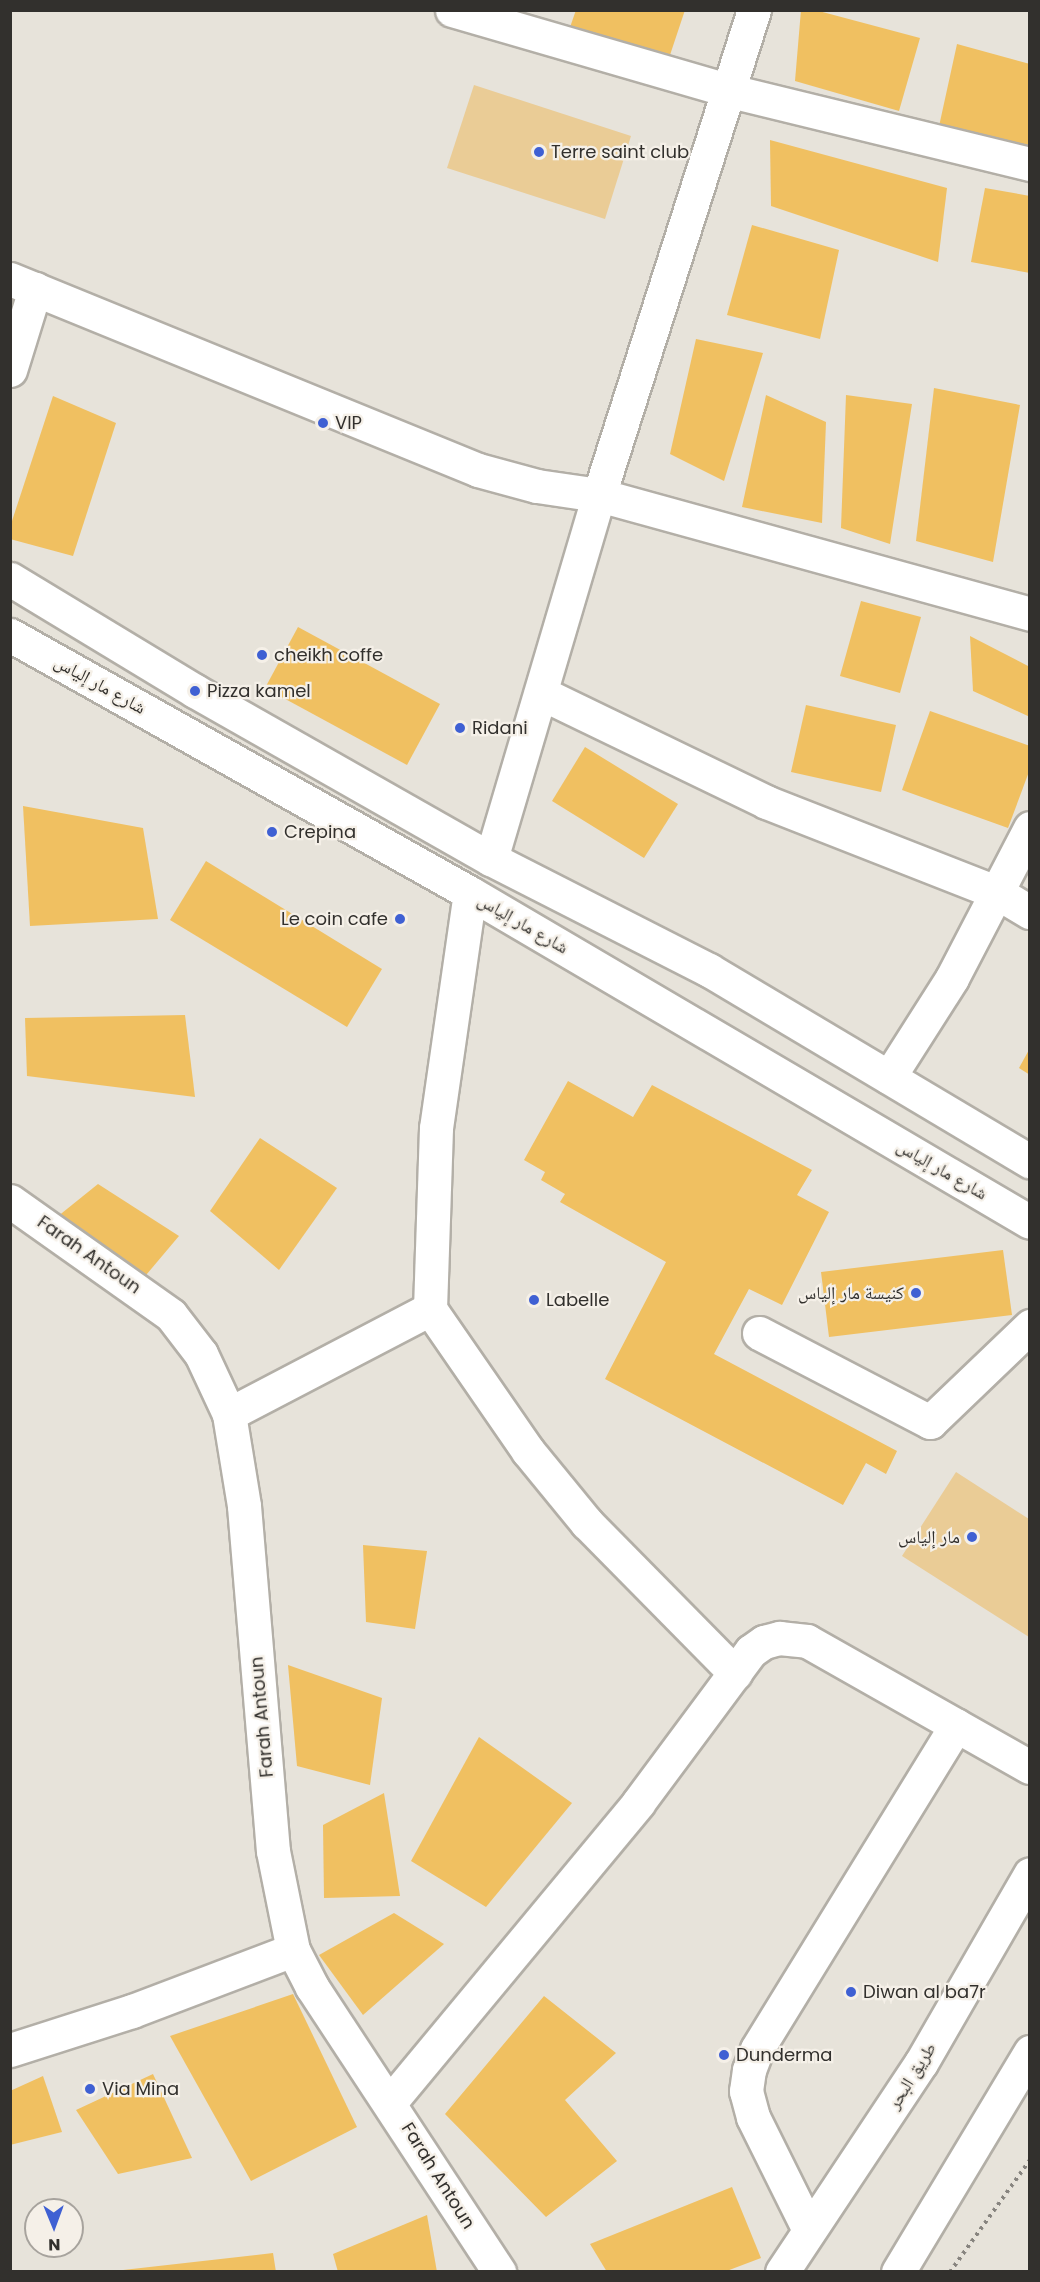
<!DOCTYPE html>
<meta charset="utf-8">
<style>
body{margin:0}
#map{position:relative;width:1040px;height:2282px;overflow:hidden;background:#e7e3da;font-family:Poppins,"Noto Naskh Arabic",sans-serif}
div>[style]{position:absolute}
.green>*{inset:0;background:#eacc96}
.building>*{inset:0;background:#f0c061}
.path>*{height:4px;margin-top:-2px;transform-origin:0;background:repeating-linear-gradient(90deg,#87847f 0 3px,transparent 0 7.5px)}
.roads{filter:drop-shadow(2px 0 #b3afa7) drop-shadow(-2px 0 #b3afa7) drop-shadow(0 2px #b3afa7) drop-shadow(0 -2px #b3afa7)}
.minor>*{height:33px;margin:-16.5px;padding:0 16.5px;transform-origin:16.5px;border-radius:16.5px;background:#fff}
.highway>*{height:33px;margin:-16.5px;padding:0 16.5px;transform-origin:16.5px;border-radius:16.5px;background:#fff}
.dots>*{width:16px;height:16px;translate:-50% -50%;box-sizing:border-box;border:3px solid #f5f0e8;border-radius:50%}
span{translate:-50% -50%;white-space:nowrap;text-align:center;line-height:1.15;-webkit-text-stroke:4.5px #f5f0e8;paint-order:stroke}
.poi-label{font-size:18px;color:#32302d}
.left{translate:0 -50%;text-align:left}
.right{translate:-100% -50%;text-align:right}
.street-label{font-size:18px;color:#32302d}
.frame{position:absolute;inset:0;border:12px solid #32302d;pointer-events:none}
.north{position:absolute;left:24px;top:2198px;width:60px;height:60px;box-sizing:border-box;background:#f5f0e8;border:2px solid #a7a39d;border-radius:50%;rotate:179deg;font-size:16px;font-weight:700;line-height:24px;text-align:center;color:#32302d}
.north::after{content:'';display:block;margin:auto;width:21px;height:27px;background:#3f60d3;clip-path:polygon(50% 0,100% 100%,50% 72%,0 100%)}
</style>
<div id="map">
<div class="green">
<i style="clip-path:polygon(474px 85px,631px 136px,605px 219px,447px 168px)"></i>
<i style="clip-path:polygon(956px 1472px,1029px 1519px,1029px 1637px,902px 1556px)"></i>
</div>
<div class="building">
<i style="clip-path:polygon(576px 10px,685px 10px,668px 61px,568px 33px)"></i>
<i style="clip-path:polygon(801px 10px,815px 10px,920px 38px,899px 111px,795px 81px)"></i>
<i style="clip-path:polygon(957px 44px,1030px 64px,1030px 153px,938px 131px)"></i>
<i style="clip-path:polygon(770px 140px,947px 188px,938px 262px,771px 206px)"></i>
<i style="clip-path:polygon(985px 188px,1030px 196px,1030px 273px,971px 262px)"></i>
<i style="clip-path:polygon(752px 225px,839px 250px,820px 339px,727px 315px)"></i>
<i style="clip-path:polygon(696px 339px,763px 353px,724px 481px,670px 454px)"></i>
<i style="clip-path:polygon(934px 388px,1020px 405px,993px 562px,916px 541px)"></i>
<i style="clip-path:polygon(766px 395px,826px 422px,822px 523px,742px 507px)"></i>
<i style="clip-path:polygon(846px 395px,912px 404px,890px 544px,841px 528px)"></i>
<i style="clip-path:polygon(53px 396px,116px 423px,73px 556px,10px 539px,10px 527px)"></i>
<i style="clip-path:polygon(861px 601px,921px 617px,900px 693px,840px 676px)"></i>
<i style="clip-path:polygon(298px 627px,440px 704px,407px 765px,265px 688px)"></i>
<i style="clip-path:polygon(970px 636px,1030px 667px,1030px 717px,973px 691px)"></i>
<i style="clip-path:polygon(806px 705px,896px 725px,881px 792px,791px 772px)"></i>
<i style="clip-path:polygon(930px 711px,1030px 746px,1030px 769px,1008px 828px,902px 790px)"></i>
<i style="clip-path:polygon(585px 747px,678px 804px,644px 858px,552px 801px)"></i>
<i style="clip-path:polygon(23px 806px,143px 828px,158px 919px,30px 926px)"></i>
<i style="clip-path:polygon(206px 861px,382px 969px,347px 1027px,170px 920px)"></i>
<i style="clip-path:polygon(185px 1015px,195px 1097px,27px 1076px,25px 1018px)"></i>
<i style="clip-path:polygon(1030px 1048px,1030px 1075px,1019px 1068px)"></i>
<i style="clip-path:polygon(568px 1081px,633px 1117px,652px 1085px,812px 1170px,797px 1195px,829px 1212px,782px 1305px,749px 1289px,714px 1354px,897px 1451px,886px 1474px,866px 1463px,843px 1505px,605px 1379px,666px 1262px,560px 1202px,565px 1194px,541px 1180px,545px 1172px,524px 1160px)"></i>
<i style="clip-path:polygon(260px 1138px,337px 1188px,279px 1270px,210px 1211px)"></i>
<i style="clip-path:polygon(98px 1184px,179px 1236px,141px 1281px,57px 1217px)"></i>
<i style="clip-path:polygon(1003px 1250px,1012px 1315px,829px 1337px,821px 1272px)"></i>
<i style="clip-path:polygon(363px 1545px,427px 1551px,415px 1629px,366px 1622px)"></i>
<i style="clip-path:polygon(288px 1665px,382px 1698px,370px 1785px,297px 1766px)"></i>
<i style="clip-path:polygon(479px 1737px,572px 1803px,486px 1907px,411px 1861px)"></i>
<i style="clip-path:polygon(384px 1793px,400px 1896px,324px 1898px,323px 1825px)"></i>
<i style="clip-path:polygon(394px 1913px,444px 1944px,363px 2015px,319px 1955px)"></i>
<i style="clip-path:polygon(293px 1994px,357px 2127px,251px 2181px,170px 2036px)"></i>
<i style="clip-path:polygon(544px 1996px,616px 2053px,565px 2100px,617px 2161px,546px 2217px,445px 2114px)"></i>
<i style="clip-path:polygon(153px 2074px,192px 2158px,118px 2174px,76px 2110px)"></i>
<i style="clip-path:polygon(43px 2076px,62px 2132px,10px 2145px,10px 2091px)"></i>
<i style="clip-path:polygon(732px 2187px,761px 2258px,724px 2272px,607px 2272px,590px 2244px)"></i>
<i style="clip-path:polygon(427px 2215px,437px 2272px,338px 2272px,333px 2254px)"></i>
<i style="clip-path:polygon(273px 2253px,276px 2272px,123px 2272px,123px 2270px)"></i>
</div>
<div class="path">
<i style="left:950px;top:2272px;width:138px;rotate:-54.5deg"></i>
</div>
<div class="roads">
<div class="minor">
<i style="left:452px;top:10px;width:290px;rotate:16.2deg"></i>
<i style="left:730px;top:91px;width:309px;rotate:13.7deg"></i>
<i style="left:10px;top:279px;width:505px;rotate:22.2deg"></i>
<i style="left:478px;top:470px;width:61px;rotate:15.2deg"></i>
<i style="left:537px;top:486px;width:63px;rotate:8.3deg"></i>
<i style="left:599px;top:495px;width:447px;rotate:15.4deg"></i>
<i style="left:10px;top:370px;width:85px;rotate:-72.8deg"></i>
<i style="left:10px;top:579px;width:216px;rotate:31.2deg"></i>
<i style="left:195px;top:691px;width:340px;rotate:29.6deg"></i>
<i style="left:491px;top:859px;width:245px;rotate:27deg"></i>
<i style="left:709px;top:970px;width:374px;rotate:30.8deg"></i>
<i style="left:10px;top:635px;width:527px;rotate:29.29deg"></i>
<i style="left:470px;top:893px;width:649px;rotate:30.43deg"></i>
<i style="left:541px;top:693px;width:250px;rotate:25.8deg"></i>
<i style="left:766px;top:802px;width:249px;rotate:21.4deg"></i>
<i style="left:998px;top:893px;width:37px;rotate:31deg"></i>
<i style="left:491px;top:859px;width:380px;rotate:-73.5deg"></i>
<i style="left:599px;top:495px;width:509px;rotate:-72.28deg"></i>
<i style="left:889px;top:1077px;width:117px;rotate:-57.5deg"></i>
<i style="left:952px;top:978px;width:169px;rotate:-62.5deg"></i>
<i style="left:10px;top:1201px;width:197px;rotate:35.3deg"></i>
<i style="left:171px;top:1315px;width:49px;rotate:52.4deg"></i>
<i style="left:201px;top:1354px;width:66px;rotate:65deg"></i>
<i style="left:229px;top:1414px;width:93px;rotate:80.7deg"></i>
<i style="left:244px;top:1506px;width:346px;rotate:85.2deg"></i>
<i style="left:273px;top:1851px;width:101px;rotate:78.6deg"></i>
<i style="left:293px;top:1950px;width:42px;rotate:62.8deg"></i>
<i style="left:312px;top:1987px;width:341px;rotate:56.7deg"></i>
<i style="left:430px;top:1309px;width:173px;rotate:55.4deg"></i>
<i style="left:528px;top:1451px;width:93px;rotate:50.7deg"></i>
<i style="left:587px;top:1523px;width:211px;rotate:45.4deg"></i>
<i style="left:759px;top:1333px;width:193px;rotate:27.5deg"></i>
<i style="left:930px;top:1422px;width:139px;rotate:-43.8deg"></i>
<i style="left:229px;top:1414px;width:227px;rotate:-27.6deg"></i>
<i style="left:430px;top:1309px;width:181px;rotate:-88.1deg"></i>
<i style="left:436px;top:1128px;width:237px;rotate:-81.8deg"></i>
<i style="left:10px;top:2050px;width:128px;rotate:-17.7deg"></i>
<i style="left:132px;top:2011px;width:172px;rotate:-20.8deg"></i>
<i style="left:391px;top:2101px;width:387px;rotate:-50.3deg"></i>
<i style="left:638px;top:1803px;width:189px;rotate:-53.4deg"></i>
<i style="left:751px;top:1651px;width:16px;rotate:-35deg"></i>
<i style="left:764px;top:1642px;width:16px;rotate:-15deg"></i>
<i style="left:779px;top:1638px;width:28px;rotate:6deg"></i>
<i style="left:807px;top:1641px;width:256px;rotate:29.5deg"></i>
<i style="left:809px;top:2230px;width:126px;rotate:-116.4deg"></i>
<i style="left:753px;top:2117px;width:27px;rotate:-105deg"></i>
<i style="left:746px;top:2091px;width:21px;rotate:-82deg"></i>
<i style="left:749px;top:2070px;width:22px;rotate:-69deg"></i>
<i style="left:757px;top:2049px;width:380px;rotate:-58.4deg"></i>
</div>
<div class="highway">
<i style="left:782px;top:2272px;width:251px;rotate:-56.4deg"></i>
<i style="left:921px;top:2063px;width:218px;rotate:-60deg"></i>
<i style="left:898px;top:2272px;width:257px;rotate:-59deg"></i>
</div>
</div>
<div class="dots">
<i style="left:539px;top:152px;background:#3f60d3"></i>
<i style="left:323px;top:423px;background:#3f60d3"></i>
<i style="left:262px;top:655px;background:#3f60d3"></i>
<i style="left:195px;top:691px;background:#3f60d3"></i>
<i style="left:460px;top:728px;background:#3f60d3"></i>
<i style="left:272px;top:832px;background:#3f60d3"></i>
<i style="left:400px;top:919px;background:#3f60d3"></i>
<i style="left:916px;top:1293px;background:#3f60d3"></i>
<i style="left:534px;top:1300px;background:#3f60d3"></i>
<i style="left:972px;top:1537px;background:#3f60d3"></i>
<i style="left:851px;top:1992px;background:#3f60d3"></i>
<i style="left:724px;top:2055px;background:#3f60d3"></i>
<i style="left:90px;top:2089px;background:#3f60d3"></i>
</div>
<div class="poi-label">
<span class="left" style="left:551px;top:152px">Terre saint club</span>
<span class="left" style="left:335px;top:423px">VIP</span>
<span class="left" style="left:274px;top:655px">cheikh coffe</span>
<span class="left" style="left:207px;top:691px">Pizza kamel</span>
<span class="left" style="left:472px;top:728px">Ridani</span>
<span class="left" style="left:284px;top:832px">Crepina</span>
<span class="right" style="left:388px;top:919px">Le coin cafe</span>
<span class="right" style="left:904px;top:1293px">كنيسة مار إلياس</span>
<span class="left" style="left:546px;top:1300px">Labelle</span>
<span class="right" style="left:960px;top:1537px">مار إلياس</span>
<span class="left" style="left:863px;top:1992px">Diwan al ba7r</span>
<span class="left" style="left:736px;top:2055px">Dunderma</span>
<span class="left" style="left:102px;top:2089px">Via Mina</span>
</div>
<div class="street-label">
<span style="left:100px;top:685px;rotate:29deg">شارع مار إلياس</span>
<span style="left:523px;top:924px;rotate:30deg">شارع مار إلياس</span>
<span style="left:942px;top:1170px;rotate:30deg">شارع مار إلياس</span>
<span style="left:89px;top:1255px;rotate:35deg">Farah Antoun</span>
<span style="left:262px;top:1717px;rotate:-95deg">Farah Antoun</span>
<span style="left:912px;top:2076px;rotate:-58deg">طريق البحر</span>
<span style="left:438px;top:2176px;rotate:58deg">Farah Antoun</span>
</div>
<div class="frame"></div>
<div class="north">N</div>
</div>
